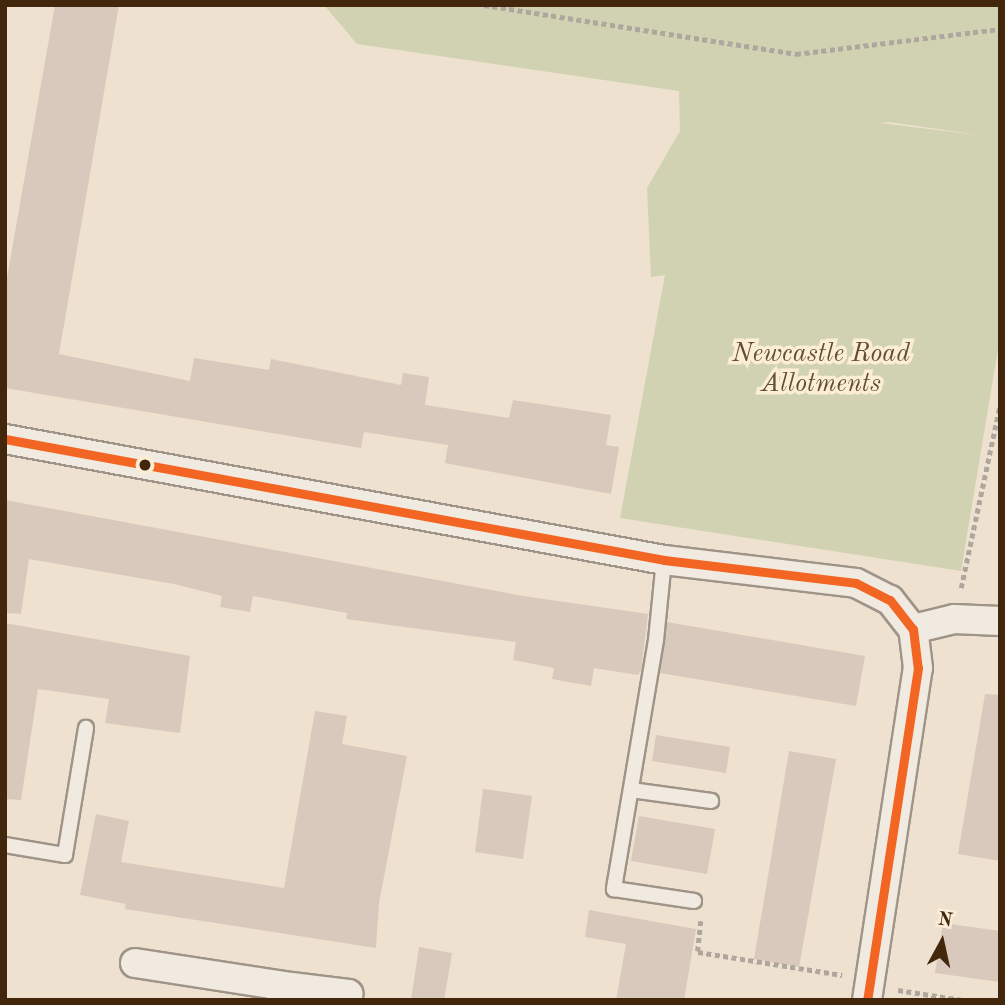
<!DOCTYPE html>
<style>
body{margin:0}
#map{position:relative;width:1005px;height:1005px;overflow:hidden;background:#eee1cf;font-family:"Old Standard TT",serif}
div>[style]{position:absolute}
.green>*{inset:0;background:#d0d2b1}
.building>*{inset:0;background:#d9c8bc}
.path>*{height:4.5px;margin-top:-2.25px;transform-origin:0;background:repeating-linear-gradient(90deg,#afa79d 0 5px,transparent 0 8.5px)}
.roads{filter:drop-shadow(2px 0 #9f9487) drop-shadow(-2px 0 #9f9487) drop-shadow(0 2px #9f9487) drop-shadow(0 -2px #9f9487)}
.service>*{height:14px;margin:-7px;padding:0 7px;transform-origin:7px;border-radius:7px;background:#f0eae0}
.minor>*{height:28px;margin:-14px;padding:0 14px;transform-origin:14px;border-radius:14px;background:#f0eae0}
.bus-1>*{height:9px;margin:-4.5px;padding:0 4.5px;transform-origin:4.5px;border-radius:4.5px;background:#f26522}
.dots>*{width:19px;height:19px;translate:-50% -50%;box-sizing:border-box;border:4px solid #fcedd7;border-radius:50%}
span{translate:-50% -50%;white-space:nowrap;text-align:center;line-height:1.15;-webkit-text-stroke:7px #fcedd7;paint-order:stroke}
.park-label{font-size:26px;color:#604e30;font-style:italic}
.frame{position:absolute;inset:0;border:7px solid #42270d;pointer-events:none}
.north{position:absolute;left:907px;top:907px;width:70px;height:70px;-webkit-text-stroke:5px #fcedd7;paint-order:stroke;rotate:8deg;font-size:19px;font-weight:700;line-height:28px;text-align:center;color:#42270d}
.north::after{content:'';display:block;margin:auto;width:24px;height:32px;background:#42270d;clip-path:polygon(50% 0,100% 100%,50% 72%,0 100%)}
</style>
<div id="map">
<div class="green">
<i style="clip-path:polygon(evenodd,324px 5px,1000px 5px,1000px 337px,961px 571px,620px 518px,665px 275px,651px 277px,647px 188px,680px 131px,679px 91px,357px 44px,324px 5px,889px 122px,986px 136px,880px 123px,889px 122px)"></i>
</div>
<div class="building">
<i style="clip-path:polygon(55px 5px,119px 5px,59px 354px,190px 381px,194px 358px,269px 370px,271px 359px,401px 385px,403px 373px,429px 377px,425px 405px,509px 418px,513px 400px,611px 415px,606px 445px,619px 447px,611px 494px,445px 463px,448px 445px,364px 432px,361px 448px,5px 388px,5px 289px)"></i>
<i style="clip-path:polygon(5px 500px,523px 596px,648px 614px,641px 670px,638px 675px,594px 668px,591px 686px,552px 679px,554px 668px,513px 660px,516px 642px,346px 619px,347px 613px,253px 596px,250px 612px,220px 607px,222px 596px,174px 584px,29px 559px,21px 614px,5px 613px)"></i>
<i style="clip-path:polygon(667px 622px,865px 656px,856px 706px,660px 673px)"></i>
<i style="clip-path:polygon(5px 623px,190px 656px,180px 733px,105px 723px,109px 699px,38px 689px,21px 800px,5px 799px)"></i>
<i style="clip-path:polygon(985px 694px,1000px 695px,1000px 861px,958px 854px)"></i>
<i style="clip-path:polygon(315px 711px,347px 716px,342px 744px,407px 756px,379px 903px,376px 948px,125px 909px,126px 904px,80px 895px,96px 814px,129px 821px,121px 862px,284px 888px)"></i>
<i style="clip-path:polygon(656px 735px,730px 747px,726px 773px,652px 761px)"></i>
<i style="clip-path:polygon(789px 751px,836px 759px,799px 967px,754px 959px)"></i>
<i style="clip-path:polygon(483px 789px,532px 796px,523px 859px,475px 852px)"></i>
<i style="clip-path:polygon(639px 816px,715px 829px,707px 874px,631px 861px)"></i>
<i style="clip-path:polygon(589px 910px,696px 929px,684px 1000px,616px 1000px,626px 944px,585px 937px)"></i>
<i style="clip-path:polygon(943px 923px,1000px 931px,1000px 982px,935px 973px)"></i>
<i style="clip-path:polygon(419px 947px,452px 953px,444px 1000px,411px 1000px)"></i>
</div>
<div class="path">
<i style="left:484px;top:5px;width:316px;rotate:8.9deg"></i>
<i style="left:796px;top:54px;width:206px;rotate:-7deg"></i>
<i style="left:961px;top:588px;width:188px;rotate:-78deg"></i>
<i style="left:701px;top:921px;width:31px;rotate:96deg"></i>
<i style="left:698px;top:952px;width:146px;rotate:9.1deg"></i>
<i style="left:898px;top:990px;width:65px;rotate:8.9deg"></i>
</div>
<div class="roads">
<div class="service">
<i style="left:664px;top:560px;width:80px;rotate:95.7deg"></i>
<i style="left:656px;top:640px;width:253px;rotate:99.6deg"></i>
<i style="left:614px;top:889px;width:81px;rotate:8.5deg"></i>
<i style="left:631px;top:790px;width:81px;rotate:7.8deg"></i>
<i style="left:5px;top:845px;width:61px;rotate:9.5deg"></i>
<i style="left:65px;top:855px;width:129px;rotate:-80.6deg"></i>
</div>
<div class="minor">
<i style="left:5px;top:439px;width:670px;rotate:10.4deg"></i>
<i style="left:664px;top:560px;width:193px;rotate:6.8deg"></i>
<i style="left:856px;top:583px;width:38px;rotate:27deg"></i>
<i style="left:890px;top:600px;width:37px;rotate:52deg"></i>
<i style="left:913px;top:629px;width:42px;rotate:-13.7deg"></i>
<i style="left:954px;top:619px;width:46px;rotate:2.5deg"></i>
<i style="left:135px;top:963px;width:150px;rotate:8.8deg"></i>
<i style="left:283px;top:986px;width:14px;rotate:98deg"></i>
<i style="left:283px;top:986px;width:66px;rotate:6.9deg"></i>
<i style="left:867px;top:1000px;width:336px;rotate:-81.3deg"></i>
<i style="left:918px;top:668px;width:39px;rotate:-97deg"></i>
</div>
</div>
<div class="bus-1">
<i style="left:5px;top:439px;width:670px;rotate:10.4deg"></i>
<i style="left:664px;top:560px;width:193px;rotate:6.8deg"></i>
<i style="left:856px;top:583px;width:38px;rotate:27deg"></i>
<i style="left:890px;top:600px;width:37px;rotate:52deg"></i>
<i style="left:913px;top:629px;width:39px;rotate:83deg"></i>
<i style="left:918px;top:668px;width:336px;rotate:98.7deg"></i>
</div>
<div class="dots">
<i style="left:145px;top:465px;background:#42270d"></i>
</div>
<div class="park-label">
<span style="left:821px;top:370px">Newcastle Road<br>Allotments</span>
</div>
<div class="frame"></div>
<div class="north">N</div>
</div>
